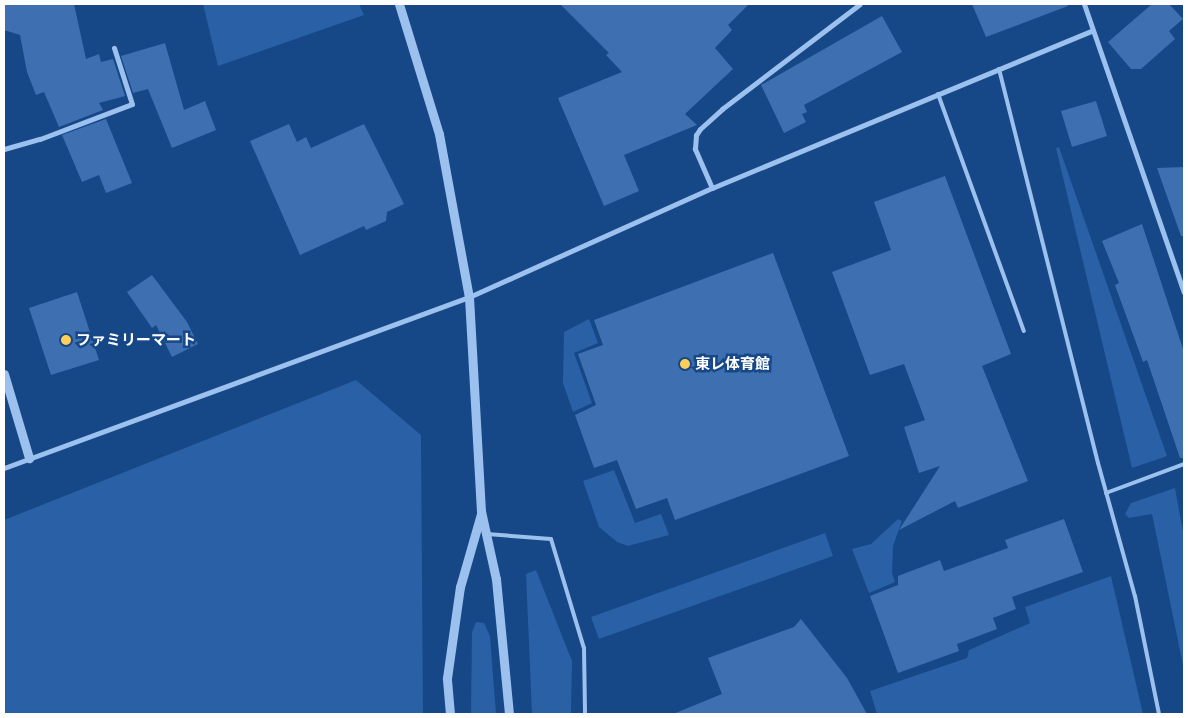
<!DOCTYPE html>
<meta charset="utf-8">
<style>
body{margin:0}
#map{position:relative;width:1188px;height:718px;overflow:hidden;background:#164787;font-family:"Titillium Web","Noto Sans JP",sans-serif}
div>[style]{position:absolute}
.green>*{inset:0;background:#2960a6}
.building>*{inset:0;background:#3e70b1}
.service>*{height:4px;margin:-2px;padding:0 2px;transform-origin:2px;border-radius:2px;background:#9cc1ee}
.minor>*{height:5px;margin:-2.5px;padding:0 2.5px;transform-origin:2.5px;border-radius:2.5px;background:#9cc1ee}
.tertiary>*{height:9px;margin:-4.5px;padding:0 4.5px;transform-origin:4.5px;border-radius:4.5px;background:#9cc1ee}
.dots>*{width:14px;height:14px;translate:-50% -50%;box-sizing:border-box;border:2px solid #164787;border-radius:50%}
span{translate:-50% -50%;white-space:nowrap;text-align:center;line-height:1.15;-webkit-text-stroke:5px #164787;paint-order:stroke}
.poi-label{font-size:15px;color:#fff;font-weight:700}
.left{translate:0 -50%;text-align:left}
.frame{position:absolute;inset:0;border:5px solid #fff;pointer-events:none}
</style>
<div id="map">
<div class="green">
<i style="clip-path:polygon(203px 4px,359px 4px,364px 15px,218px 66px)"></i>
<i style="clip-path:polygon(1059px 147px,1167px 456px,1132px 468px,1056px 148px)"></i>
<i style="clip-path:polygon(589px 319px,598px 343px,574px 353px,592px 403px,573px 412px,563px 383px,564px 332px)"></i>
<i style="clip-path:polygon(356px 380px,421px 435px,423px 714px,4px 714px,4px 520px)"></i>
<i style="clip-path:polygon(614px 470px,635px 523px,661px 514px,669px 535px,628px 546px,617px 542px,599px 527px,583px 481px)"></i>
<i style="clip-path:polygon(1175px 488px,1184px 537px,1184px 670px,1152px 514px,1129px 518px,1125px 514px,1131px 503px)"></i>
<i style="clip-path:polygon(898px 519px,902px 521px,893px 546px,892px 573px,895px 582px,869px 593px,852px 549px,871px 544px)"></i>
<i style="clip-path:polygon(825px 533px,833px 556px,599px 639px,591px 617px)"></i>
<i style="clip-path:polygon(536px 570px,572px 661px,571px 714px,532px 714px,526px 574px)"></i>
<i style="clip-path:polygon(1111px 576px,1143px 714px,877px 714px,870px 691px,967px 658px,969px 650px,1030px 623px,1025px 607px)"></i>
<i style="clip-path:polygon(476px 622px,484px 623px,490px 636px,496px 714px,471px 714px,472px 632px)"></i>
</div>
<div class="building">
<i style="clip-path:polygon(4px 4px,74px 4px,86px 59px,99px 54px,101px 62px,113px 59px,125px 96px,99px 103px,103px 110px,59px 127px,44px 92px,36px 95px,27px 72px,20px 35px,4px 30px)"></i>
<i style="clip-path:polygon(560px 4px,749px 4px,728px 25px,732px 30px,715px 48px,733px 69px,685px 114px,697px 125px,624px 155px,639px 191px,604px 206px,558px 98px,622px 72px,606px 55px,609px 53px)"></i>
<i style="clip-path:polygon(972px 4px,1067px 4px,1068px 6px,986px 37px)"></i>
<i style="clip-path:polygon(1152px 4px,1169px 4px,1183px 19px,1169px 31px,1175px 39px,1141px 69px,1131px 69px,1108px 42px)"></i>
<i style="clip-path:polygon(882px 16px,902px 52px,804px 105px,807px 112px,802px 114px,806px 122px,784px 133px,761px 85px)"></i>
<i style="clip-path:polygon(165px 43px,184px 110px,205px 101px,216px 130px,172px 148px,148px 89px,133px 93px,121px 56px)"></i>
<i style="clip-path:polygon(1096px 101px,1107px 136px,1072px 147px,1061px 111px)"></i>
<i style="clip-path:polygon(106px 119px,132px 183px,106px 193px,99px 175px,82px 182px,62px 135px)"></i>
<i style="clip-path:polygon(289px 124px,297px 142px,306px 137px,311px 148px,364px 124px,404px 204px,387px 212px,386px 221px,366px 230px,364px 226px,300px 255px,250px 141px)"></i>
<i style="clip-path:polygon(1184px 167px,1184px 236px,1181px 236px,1157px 168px)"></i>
<i style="clip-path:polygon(945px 176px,1011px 354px,982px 366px,1028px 481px,958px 508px,955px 501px,899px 530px,940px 466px,919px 473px,904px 427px,925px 420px,904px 364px,870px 375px,832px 272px,891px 250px,874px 202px)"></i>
<i style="clip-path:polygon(1142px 224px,1184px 352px,1184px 458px,1180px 458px,1147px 360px,1143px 362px,1115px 285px,1119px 283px,1102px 241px)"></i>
<i style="clip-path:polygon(773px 253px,849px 456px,675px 520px,667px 498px,636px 509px,617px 460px,594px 468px,575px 415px,596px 405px,578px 354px,603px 345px,594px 320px)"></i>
<i style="clip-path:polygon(152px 275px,187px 322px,198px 344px,172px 357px,156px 325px,152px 328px,127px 292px)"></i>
<i style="clip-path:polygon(77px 292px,99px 360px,51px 375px,29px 308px)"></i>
<i style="clip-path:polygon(1064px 519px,1083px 572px,1012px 597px,1016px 609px,993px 618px,997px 629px,957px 644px,959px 651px,898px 673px,870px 596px,898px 585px,898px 576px,940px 560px,944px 571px,1008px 548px,1005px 540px)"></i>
<i style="clip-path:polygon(801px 619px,847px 678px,867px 714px,673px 714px,722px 694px,708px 658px,794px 627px)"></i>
</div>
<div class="service">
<i style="left:999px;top:69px;width:406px;rotate:75.9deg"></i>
<i style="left:1098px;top:463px;width:138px;rotate:74.5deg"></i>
<i style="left:1135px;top:596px;width:120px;rotate:78.5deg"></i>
<i style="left:938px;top:94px;width:252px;rotate:70.1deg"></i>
<i style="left:1106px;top:493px;width:83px;rotate:-20.4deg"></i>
<i style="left:487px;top:534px;width:64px;rotate:4.5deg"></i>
<i style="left:551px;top:539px;width:114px;rotate:73.2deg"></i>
<i style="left:584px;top:648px;width:66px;rotate:89.1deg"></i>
</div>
<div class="minor">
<i style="left:1084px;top:4px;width:305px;rotate:70.9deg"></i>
<i style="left:4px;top:149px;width:37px;rotate:-16deg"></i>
<i style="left:40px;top:139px;width:98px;rotate:-20.8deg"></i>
<i style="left:132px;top:104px;width:59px;rotate:-107.8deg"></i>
<i style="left:712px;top:188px;width:43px;rotate:-113.6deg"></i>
<i style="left:695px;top:149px;width:14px;rotate:-86deg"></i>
<i style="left:696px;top:135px;width:7px;rotate:-56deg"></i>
<i style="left:700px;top:129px;width:30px;rotate:-42deg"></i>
<i style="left:722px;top:109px;width:173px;rotate:-37.3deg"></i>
<i style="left:4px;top:468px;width:495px;rotate:-20.2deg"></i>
<i style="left:469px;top:297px;width:266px;rotate:-24.2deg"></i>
<i style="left:712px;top:188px;width:412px;rotate:-22.5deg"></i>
</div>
<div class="tertiary">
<i style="left:399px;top:4px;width:136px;rotate:72.9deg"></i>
<i style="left:439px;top:134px;width:166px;rotate:79.6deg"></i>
<i style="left:469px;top:297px;width:214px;rotate:86.8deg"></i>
<i style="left:481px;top:511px;width:70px;rotate:77.6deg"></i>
<i style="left:496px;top:579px;width:136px;rotate:84.5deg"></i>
<i style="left:4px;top:374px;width:88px;rotate:73.4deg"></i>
<i style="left:450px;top:714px;width:36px;rotate:-95deg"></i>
<i style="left:447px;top:678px;width:92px;rotate:-81.9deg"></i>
<i style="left:460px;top:587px;width:76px;rotate:-74deg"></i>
</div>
<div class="dots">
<i style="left:66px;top:340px;background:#ffd059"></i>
<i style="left:685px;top:364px;background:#ffd059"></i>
</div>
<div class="poi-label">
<span class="left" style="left:76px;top:340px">ファミリーマート</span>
<span class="left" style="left:695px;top:364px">東レ体育館</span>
</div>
<div class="frame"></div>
</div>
